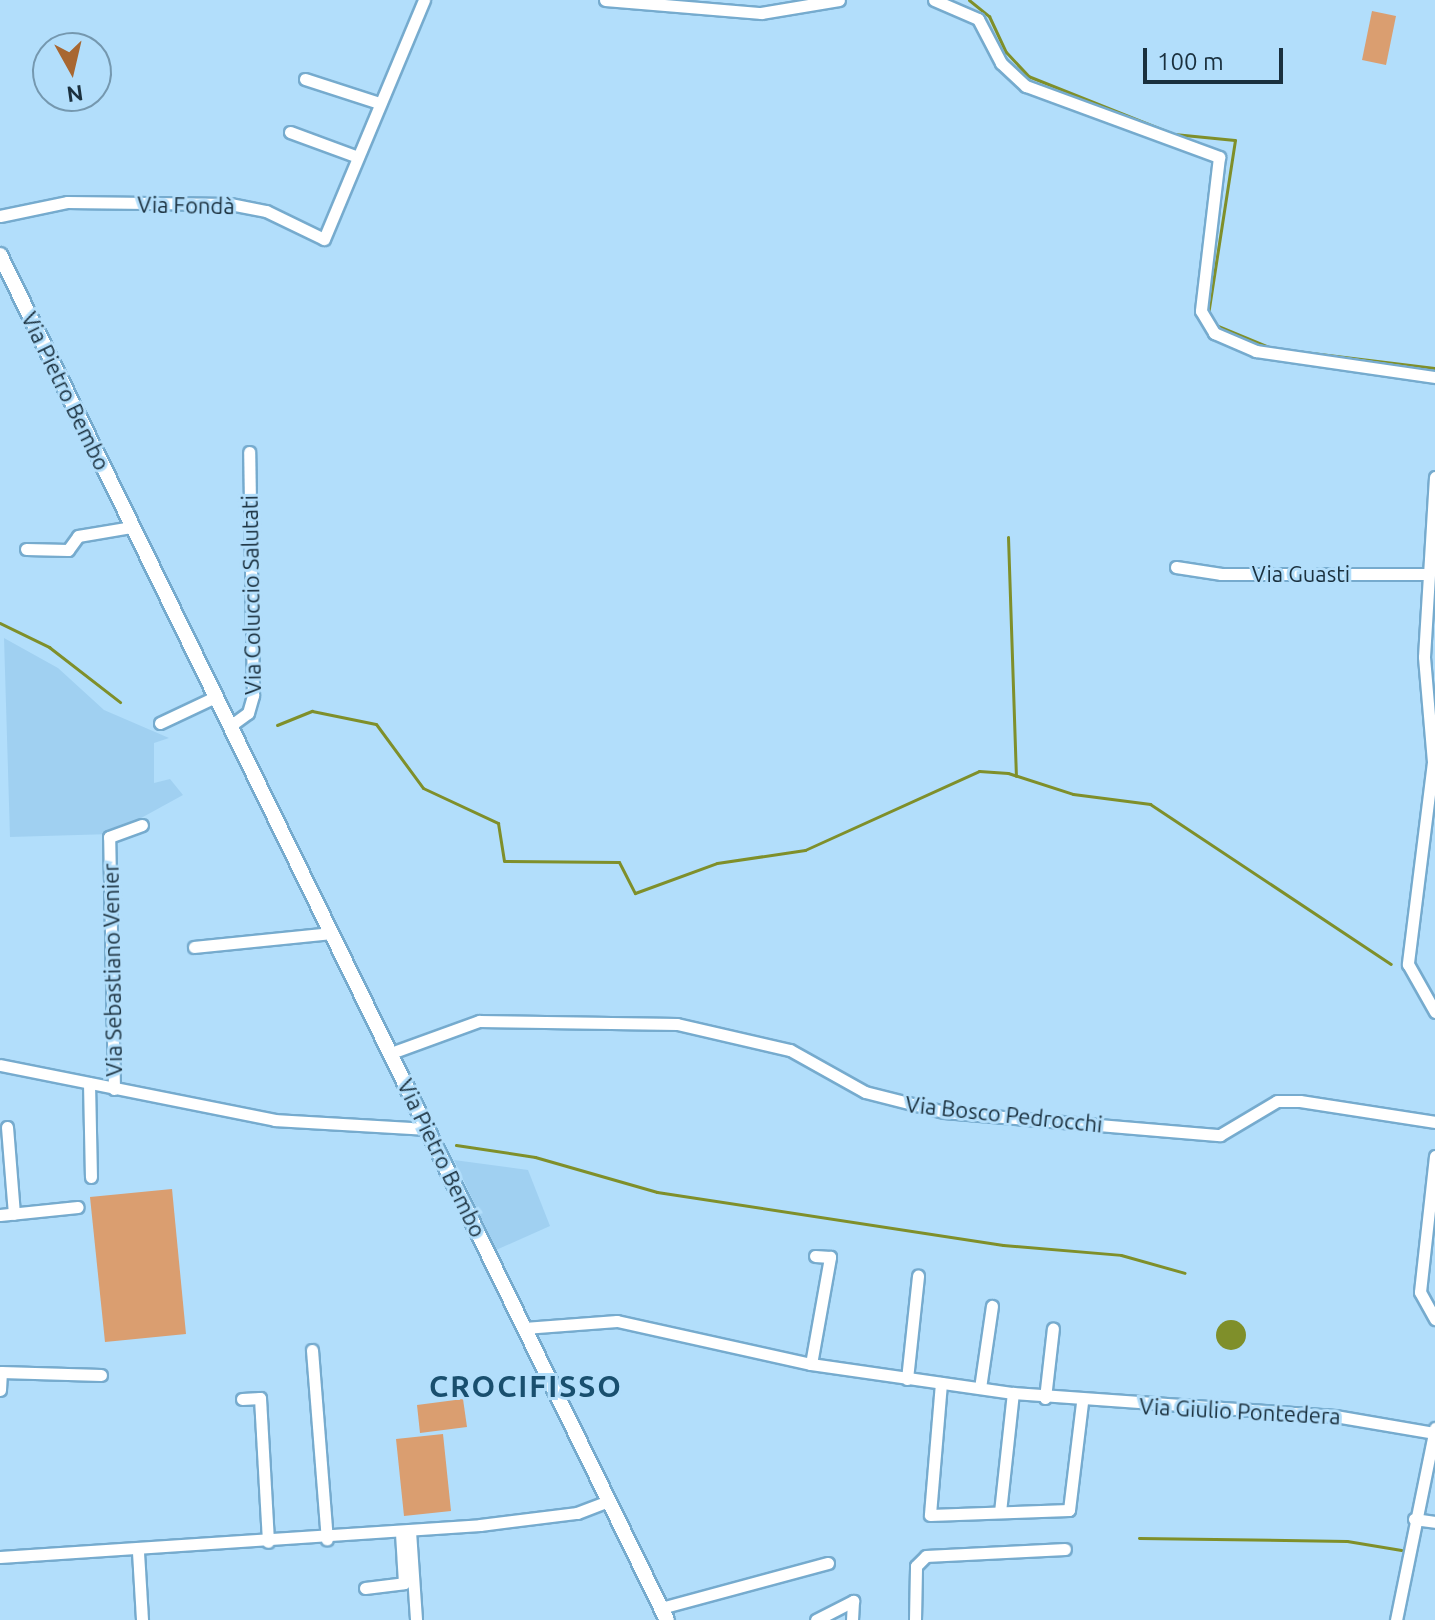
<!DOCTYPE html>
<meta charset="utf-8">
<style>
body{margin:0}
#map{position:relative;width:1435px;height:1620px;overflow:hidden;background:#b2defb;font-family:Ubuntu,sans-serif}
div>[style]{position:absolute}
.built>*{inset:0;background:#a0d0f1}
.green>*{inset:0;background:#da9e70}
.water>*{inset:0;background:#7f8f2a}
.round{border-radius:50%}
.stream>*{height:3px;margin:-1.5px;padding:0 1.5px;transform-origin:1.5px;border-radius:1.5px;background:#7f8f2a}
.roads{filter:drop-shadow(2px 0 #76abce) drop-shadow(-2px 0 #76abce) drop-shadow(0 2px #76abce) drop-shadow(0 -2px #76abce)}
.street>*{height:11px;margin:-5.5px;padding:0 5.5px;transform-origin:5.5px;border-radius:5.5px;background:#fff}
.secondary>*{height:14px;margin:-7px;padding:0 7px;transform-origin:7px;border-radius:7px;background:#fff}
span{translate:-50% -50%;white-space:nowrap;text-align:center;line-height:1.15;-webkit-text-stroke:6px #b2defb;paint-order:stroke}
.street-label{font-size:22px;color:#1a303e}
.district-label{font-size:30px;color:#194f6e;font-weight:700;letter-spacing:2px}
.north{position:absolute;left:32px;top:32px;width:80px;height:80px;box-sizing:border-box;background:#b2defb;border:2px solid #7598af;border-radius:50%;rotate:172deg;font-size:22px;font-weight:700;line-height:32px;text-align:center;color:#1a303e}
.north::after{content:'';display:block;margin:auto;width:28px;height:36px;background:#a86731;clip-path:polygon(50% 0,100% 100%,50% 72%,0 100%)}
.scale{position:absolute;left:1143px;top:48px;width:140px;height:36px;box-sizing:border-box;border:4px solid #1a303e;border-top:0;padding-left:10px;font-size:24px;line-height:28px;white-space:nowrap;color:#1a303e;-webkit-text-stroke:6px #b2defb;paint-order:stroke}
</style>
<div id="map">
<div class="built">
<i style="clip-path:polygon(4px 638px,58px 668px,104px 710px,169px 738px,154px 743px,154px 783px,170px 779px,183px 795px,112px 834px,10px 837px)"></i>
<i style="clip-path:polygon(454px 1160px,528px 1170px,550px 1226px,496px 1250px)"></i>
</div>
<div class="green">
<i style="clip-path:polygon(1372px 11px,1396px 16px,1386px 65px,1362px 60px)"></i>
<i style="clip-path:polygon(172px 1189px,186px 1334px,105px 1342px,90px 1197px)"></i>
<i style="clip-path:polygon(463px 1399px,467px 1427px,420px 1433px,417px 1405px)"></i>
<i style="clip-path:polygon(443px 1434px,451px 1511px,404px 1516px,396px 1439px)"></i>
</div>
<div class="water">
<i class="round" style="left:1216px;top:1320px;width:30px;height:30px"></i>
</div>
<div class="stream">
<i style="left:969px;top:0;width:26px;rotate:39deg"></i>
<i style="left:989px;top:16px;width:40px;rotate:65deg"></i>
<i style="left:1006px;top:52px;width:33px;rotate:47deg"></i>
<i style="left:1028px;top:76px;width:157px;rotate:21.7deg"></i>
<i style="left:1174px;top:134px;width:61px;rotate:5.6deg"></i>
<i style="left:1235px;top:140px;width:176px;rotate:98.8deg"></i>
<i style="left:1213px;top:324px;width:63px;rotate:22.5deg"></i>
<i style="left:1271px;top:348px;width:165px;rotate:7deg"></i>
<i style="left:1008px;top:537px;width:239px;rotate:88.1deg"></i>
<i style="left:0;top:623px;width:55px;rotate:26.1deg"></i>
<i style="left:49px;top:647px;width:90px;rotate:37.8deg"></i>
<i style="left:277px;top:725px;width:38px;rotate:-22deg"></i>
<i style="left:312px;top:711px;width:65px;rotate:11.5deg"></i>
<i style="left:376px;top:724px;width:79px;rotate:53.7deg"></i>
<i style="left:423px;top:788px;width:83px;rotate:25deg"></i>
<i style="left:498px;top:823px;width:38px;rotate:81deg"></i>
<i style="left:504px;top:861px;width:115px;rotate:0.5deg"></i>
<i style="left:619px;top:862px;width:35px;rotate:63deg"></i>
<i style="left:635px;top:893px;width:87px;rotate:-20.1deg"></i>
<i style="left:717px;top:863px;width:89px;rotate:-8.4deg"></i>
<i style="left:805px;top:850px;width:191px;rotate:-24.4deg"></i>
<i style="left:979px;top:771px;width:29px;rotate:4deg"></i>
<i style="left:1008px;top:773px;width:68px;rotate:17.9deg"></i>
<i style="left:1073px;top:794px;width:78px;rotate:7.4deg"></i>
<i style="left:1150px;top:804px;width:289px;rotate:33.6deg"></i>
<i style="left:456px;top:1145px;width:80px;rotate:8.6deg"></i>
<i style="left:535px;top:1157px;width:127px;rotate:16deg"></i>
<i style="left:657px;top:1192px;width:350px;rotate:8.7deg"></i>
<i style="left:1003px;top:1245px;width:118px;rotate:4.8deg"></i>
<i style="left:1121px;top:1255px;width:66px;rotate:15.7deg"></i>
<i style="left:1139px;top:1538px;width:208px;rotate:0.8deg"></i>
<i style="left:1347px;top:1541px;width:55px;rotate:9.5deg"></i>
</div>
<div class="roads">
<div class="street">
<i style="left:605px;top:0;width:157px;rotate:4.8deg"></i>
<i style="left:761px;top:13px;width:79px;rotate:-9.5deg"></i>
<i style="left:934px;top:0;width:48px;rotate:23.4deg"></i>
<i style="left:978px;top:19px;width:50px;rotate:62.4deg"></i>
<i style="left:1001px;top:63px;width:34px;rotate:43deg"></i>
<i style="left:1026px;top:86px;width:206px;rotate:20.2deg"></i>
<i style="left:1219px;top:157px;width:155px;rotate:96.7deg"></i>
<i style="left:1201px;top:311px;width:26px;rotate:59deg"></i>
<i style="left:1214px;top:333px;width:46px;rotate:23.2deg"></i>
<i style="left:1256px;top:351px;width:181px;rotate:8.3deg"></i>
<i style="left:305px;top:79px;width:78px;rotate:18deg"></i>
<i style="left:290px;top:132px;width:72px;rotate:20.2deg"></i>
<i style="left:0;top:216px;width:68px;rotate:-11.8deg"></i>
<i style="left:67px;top:202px;width:163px;rotate:0.7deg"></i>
<i style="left:230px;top:204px;width:37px;rotate:11deg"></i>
<i style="left:266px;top:211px;width:64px;rotate:25.8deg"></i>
<i style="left:324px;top:239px;width:259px;rotate:-67.3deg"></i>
<i style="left:1435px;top:477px;width:180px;rotate:93.5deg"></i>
<i style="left:1424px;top:657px;width:105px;rotate:85.1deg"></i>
<i style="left:1433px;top:762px;width:204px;rotate:97.1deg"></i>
<i style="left:1408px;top:964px;width:55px;rotate:60.6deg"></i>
<i style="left:26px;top:549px;width:42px;rotate:1.4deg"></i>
<i style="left:68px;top:550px;width:17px;rotate:-54deg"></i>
<i style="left:78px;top:536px;width:55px;rotate:-9.5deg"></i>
<i style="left:1176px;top:567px;width:46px;rotate:8.8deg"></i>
<i style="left:1221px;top:574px;width:205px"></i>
<i style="left:160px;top:723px;width:61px;rotate:-25.3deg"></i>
<i style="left:230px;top:726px;width:22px;rotate:-36deg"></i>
<i style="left:248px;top:713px;width:19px;rotate:-74deg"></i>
<i style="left:253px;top:695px;width:243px;rotate:-90.9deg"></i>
<i style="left:194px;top:947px;width:138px;rotate:-5.8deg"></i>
<i style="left:391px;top:1053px;width:94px;rotate:-20deg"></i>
<i style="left:479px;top:1021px;width:198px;rotate:0.9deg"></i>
<i style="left:677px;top:1024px;width:116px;rotate:13deg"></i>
<i style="left:790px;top:1050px;width:86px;rotate:29.2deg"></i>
<i style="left:865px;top:1092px;width:81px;rotate:14.2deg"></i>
<i style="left:944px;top:1112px;width:277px;rotate:4.8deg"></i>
<i style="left:1220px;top:1135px;width:66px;rotate:-30.8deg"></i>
<i style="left:1277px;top:1101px;width:23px"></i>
<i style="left:1300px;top:1101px;width:137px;rotate:8.8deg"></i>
<i style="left:0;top:1065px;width:280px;rotate:11.3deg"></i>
<i style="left:275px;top:1120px;width:152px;rotate:3.4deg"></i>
<i style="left:89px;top:1083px;width:94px;rotate:88.8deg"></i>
<i style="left:114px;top:1089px;width:252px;rotate:-91.1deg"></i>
<i style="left:109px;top:837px;width:35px;rotate:-20deg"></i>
<i style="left:7px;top:1127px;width:87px;rotate:85.4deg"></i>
<i style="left:1435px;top:1156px;width:137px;rotate:96.3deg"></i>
<i style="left:1420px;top:1292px;width:31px;rotate:61deg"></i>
<i style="left:0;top:1215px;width:78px;rotate:-5.9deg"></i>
<i style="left:524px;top:1328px;width:93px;rotate:-4.3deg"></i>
<i style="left:617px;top:1321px;width:199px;rotate:12.5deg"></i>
<i style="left:811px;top:1364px;width:204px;rotate:8.2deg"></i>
<i style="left:1013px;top:1393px;width:323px;rotate:4.1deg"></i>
<i style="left:1335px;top:1416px;width:100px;rotate:9.7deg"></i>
<i style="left:312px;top:1350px;width:190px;rotate:85.5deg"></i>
<i style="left:811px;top:1364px;width:109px;rotate:-79.9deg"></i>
<i style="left:830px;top:1257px;width:15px;rotate:-176deg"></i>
<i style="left:907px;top:1379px;width:104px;rotate:-83.9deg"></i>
<i style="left:941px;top:1383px;width:132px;rotate:94.8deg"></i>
<i style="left:930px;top:1515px;width:139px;rotate:-2.1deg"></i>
<i style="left:1069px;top:1510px;width:109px;rotate:-83.1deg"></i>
<i style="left:980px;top:1388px;width:83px;rotate:-81.7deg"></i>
<i style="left:0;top:1390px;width:18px;rotate:-87deg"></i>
<i style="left:1px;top:1372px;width:100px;rotate:1.7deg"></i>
<i style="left:1045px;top:1398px;width:70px;rotate:-83.5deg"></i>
<i style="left:242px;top:1399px;width:18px;rotate:-3deg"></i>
<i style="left:260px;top:1398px;width:144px;rotate:86.8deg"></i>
<i style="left:1000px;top:1512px;width:120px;rotate:-83.8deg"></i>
<i style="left:1414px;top:1519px;width:21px;rotate:8deg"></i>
<i style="left:410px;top:1531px;width:89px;rotate:86.1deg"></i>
<i style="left:138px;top:1552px;width:68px;rotate:86.6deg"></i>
<i style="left:0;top:1557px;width:481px;rotate:-3.8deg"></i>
<i style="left:480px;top:1525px;width:98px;rotate:-7.1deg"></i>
<i style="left:577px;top:1513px;width:34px;rotate:-21deg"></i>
<i style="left:365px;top:1588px;width:39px;rotate:-7deg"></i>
<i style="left:404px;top:1583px;width:51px;rotate:-93.4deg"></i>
<i style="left:661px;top:1608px;width:173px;rotate:-15.1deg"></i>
<i style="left:816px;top:1620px;width:42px;rotate:-27.2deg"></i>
<i style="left:853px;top:1601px;width:19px;rotate:93deg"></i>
<i style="left:915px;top:1620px;width:54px;rotate:-88.9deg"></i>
<i style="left:916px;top:1566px;width:14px;rotate:-45deg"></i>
<i style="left:926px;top:1556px;width:139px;rotate:-2.9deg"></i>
<i style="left:1396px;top:1620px;width:196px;rotate:-78.5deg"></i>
</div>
<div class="secondary">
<i style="left:0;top:255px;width:1519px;rotate:63.96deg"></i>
</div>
</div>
<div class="street-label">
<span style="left:186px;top:205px;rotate:1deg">Via Fondà</span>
<span style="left:66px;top:391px;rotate:64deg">Via Pietro Bembo</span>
<span style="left:1301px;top:574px">Via Guasti</span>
<span style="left:251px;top:595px;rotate:-91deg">Via Coluccio Salutati</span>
<span style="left:112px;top:970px;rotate:-91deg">Via Sebastiano Venier</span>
<span style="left:1004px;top:1114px;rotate:6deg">Via Bosco Pedrocchi</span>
<span style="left:442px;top:1158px;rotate:64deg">Via Pietro Bembo</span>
<span style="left:1240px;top:1411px;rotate:3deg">Via Giulio Pontedera</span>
</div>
<div class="district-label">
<span style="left:526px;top:1386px">CROCIFISSO</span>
</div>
<div class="north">N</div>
<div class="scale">100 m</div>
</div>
